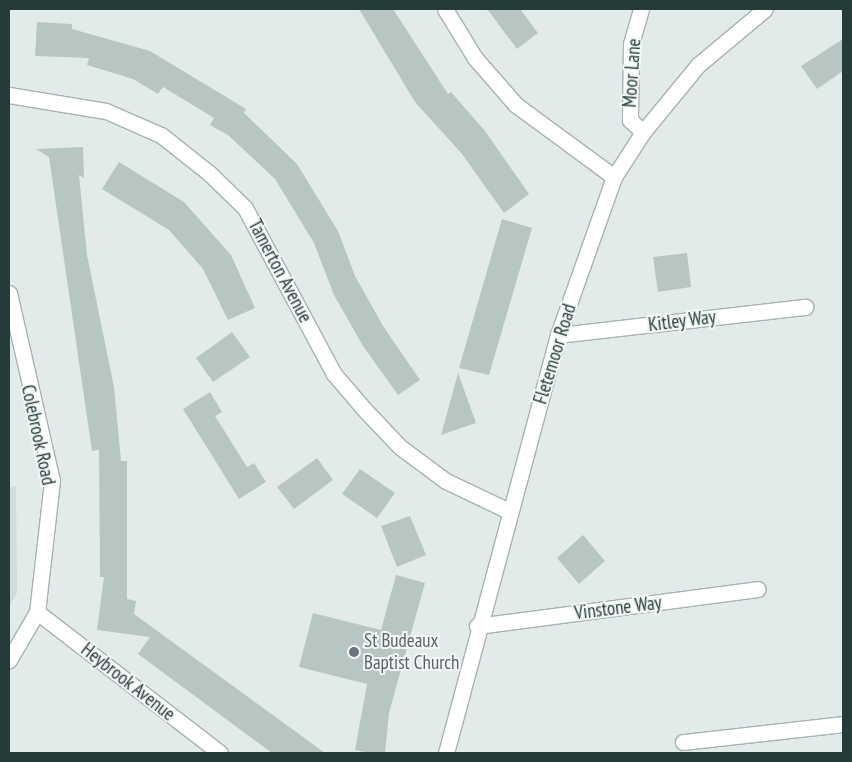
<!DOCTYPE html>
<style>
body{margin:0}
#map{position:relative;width:852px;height:762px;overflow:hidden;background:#e3ebea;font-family:"PT Sans Narrow",sans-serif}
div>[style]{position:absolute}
.built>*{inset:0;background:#d1dbd9}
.building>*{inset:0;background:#b8c6c3}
.roads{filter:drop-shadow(1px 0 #a6b3b2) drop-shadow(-1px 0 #a6b3b2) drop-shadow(0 1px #a6b3b2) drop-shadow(0 -1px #a6b3b2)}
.minor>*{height:15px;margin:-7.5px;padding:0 7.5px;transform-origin:7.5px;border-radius:7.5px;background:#fff}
.dots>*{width:14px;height:14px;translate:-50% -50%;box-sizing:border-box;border:2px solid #f3f8f7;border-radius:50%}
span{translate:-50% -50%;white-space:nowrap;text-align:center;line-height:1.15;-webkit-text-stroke:4px #f3f8f7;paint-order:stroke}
.street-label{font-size:19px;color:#243b3a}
.worship-label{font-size:19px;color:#5b616d}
.left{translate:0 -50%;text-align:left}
.frame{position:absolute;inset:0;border:10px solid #243b3a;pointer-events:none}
</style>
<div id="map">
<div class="built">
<i style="clip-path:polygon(16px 486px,17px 593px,9px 607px,9px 488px)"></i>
</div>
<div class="building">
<i style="clip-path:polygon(359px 9px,393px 9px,448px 94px,451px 92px,485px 131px,529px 194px,504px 213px,462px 154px,415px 102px)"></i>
<i style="clip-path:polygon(487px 9px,520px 9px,538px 33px,517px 49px)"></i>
<i style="clip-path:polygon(37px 22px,72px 24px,72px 29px,150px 51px,246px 109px,244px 113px,297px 164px,338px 231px,355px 276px,383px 326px,420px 380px,398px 395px,363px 346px,334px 295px,314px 243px,275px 179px,228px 135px,210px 125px,214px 118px,163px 87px,158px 94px,133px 79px,87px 65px,89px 58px,35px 56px)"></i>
<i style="clip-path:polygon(843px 39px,843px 71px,817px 89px,801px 66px)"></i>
<i style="clip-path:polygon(83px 147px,84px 178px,79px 175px,87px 255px,114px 387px,121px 461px,127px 461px,127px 599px,136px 601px,134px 614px,325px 753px,272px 753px,138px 654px,150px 637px,97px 630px,104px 577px,100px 577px,99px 450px,92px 451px,49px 157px,36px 149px)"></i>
<i style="clip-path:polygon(119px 162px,184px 202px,231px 255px,255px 308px,228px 320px,203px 269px,169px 230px,102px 189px)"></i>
<i style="clip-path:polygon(502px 219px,532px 228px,489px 375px,459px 368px)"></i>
<i style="clip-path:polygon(687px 253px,691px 287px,658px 292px,653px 257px)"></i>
<i style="clip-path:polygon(232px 332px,250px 357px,213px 382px,196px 358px)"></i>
<i style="clip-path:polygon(458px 373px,476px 423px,441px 435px)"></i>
<i style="clip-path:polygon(210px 392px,222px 412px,215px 416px,247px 467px,254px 463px,266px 482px,239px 499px,183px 409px)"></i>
<i style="clip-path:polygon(317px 458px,333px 480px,294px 509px,277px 487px)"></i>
<i style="clip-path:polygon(360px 469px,395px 493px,377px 518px,342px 494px)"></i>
<i style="clip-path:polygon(410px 516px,426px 555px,397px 567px,381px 526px)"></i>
<i style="clip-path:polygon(583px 535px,605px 561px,579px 584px,557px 558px)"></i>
<i style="clip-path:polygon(396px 575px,425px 583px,389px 713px,385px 753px,370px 753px,355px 750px,367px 684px,299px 667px,313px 613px,381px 630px)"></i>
</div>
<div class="roads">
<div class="minor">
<i style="left:445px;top:9px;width:57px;rotate:58.5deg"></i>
<i style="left:475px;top:58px;width:62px;rotate:48.9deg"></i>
<i style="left:516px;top:105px;width:122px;rotate:36.3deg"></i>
<i style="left:641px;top:9px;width:36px;rotate:106deg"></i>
<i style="left:631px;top:44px;width:76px;rotate:90.8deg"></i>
<i style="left:630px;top:120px;width:18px;rotate:43deg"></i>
<i style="left:9px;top:95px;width:98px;rotate:9.4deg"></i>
<i style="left:106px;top:111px;width:60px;rotate:23.6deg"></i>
<i style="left:161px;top:135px;width:61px;rotate:38.4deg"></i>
<i style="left:209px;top:173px;width:50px;rotate:44.2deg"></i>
<i style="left:245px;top:208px;width:188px;rotate:61.8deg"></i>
<i style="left:334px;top:374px;width:45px;rotate:49.5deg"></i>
<i style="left:363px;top:408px;width:54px;rotate:46.5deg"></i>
<i style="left:400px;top:447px;width:57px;rotate:36.5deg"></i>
<i style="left:446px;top:481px;width:70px;rotate:25.5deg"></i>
<i style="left:9px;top:293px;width:193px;rotate:77.1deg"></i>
<i style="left:52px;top:481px;width:132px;rotate:96.5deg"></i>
<i style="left:37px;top:612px;width:56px;rotate:120.3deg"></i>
<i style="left:558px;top:335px;width:249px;rotate:-6.5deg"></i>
<i style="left:37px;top:612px;width:231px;rotate:37.6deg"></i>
<i style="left:477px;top:626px;width:283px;rotate:-7.5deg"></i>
<i style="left:683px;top:742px;width:161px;rotate:-6.4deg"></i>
<i style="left:446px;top:753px;width:433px;rotate:-75deg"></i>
<i style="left:558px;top:335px;width:168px;rotate:-70.5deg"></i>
<i style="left:614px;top:177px;width:54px;rotate:-57.2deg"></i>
<i style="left:643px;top:132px;width:87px;rotate:-50.6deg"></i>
<i style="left:698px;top:65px;width:87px;rotate:-39.9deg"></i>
</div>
</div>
<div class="dots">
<i style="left:354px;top:652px;background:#6b7280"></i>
</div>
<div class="street-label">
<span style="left:632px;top:73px;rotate:-86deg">Moor Lane</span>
<span style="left:280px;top:271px;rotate:62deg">Tamerton Avenue</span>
<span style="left:682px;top:321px;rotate:-7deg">Kitley Way</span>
<span style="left:555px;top:354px;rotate:-73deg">Fletemoor Road</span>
<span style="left:38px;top:435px;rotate:78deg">Colebrook Road</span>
<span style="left:618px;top:608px;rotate:-7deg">Vinstone Way</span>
<span style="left:128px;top:682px;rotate:38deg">Heybrook Avenue</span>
</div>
<div class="worship-label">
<span class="left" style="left:364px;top:652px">St Budeaux<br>Baptist Church</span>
</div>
<div class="frame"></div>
</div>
